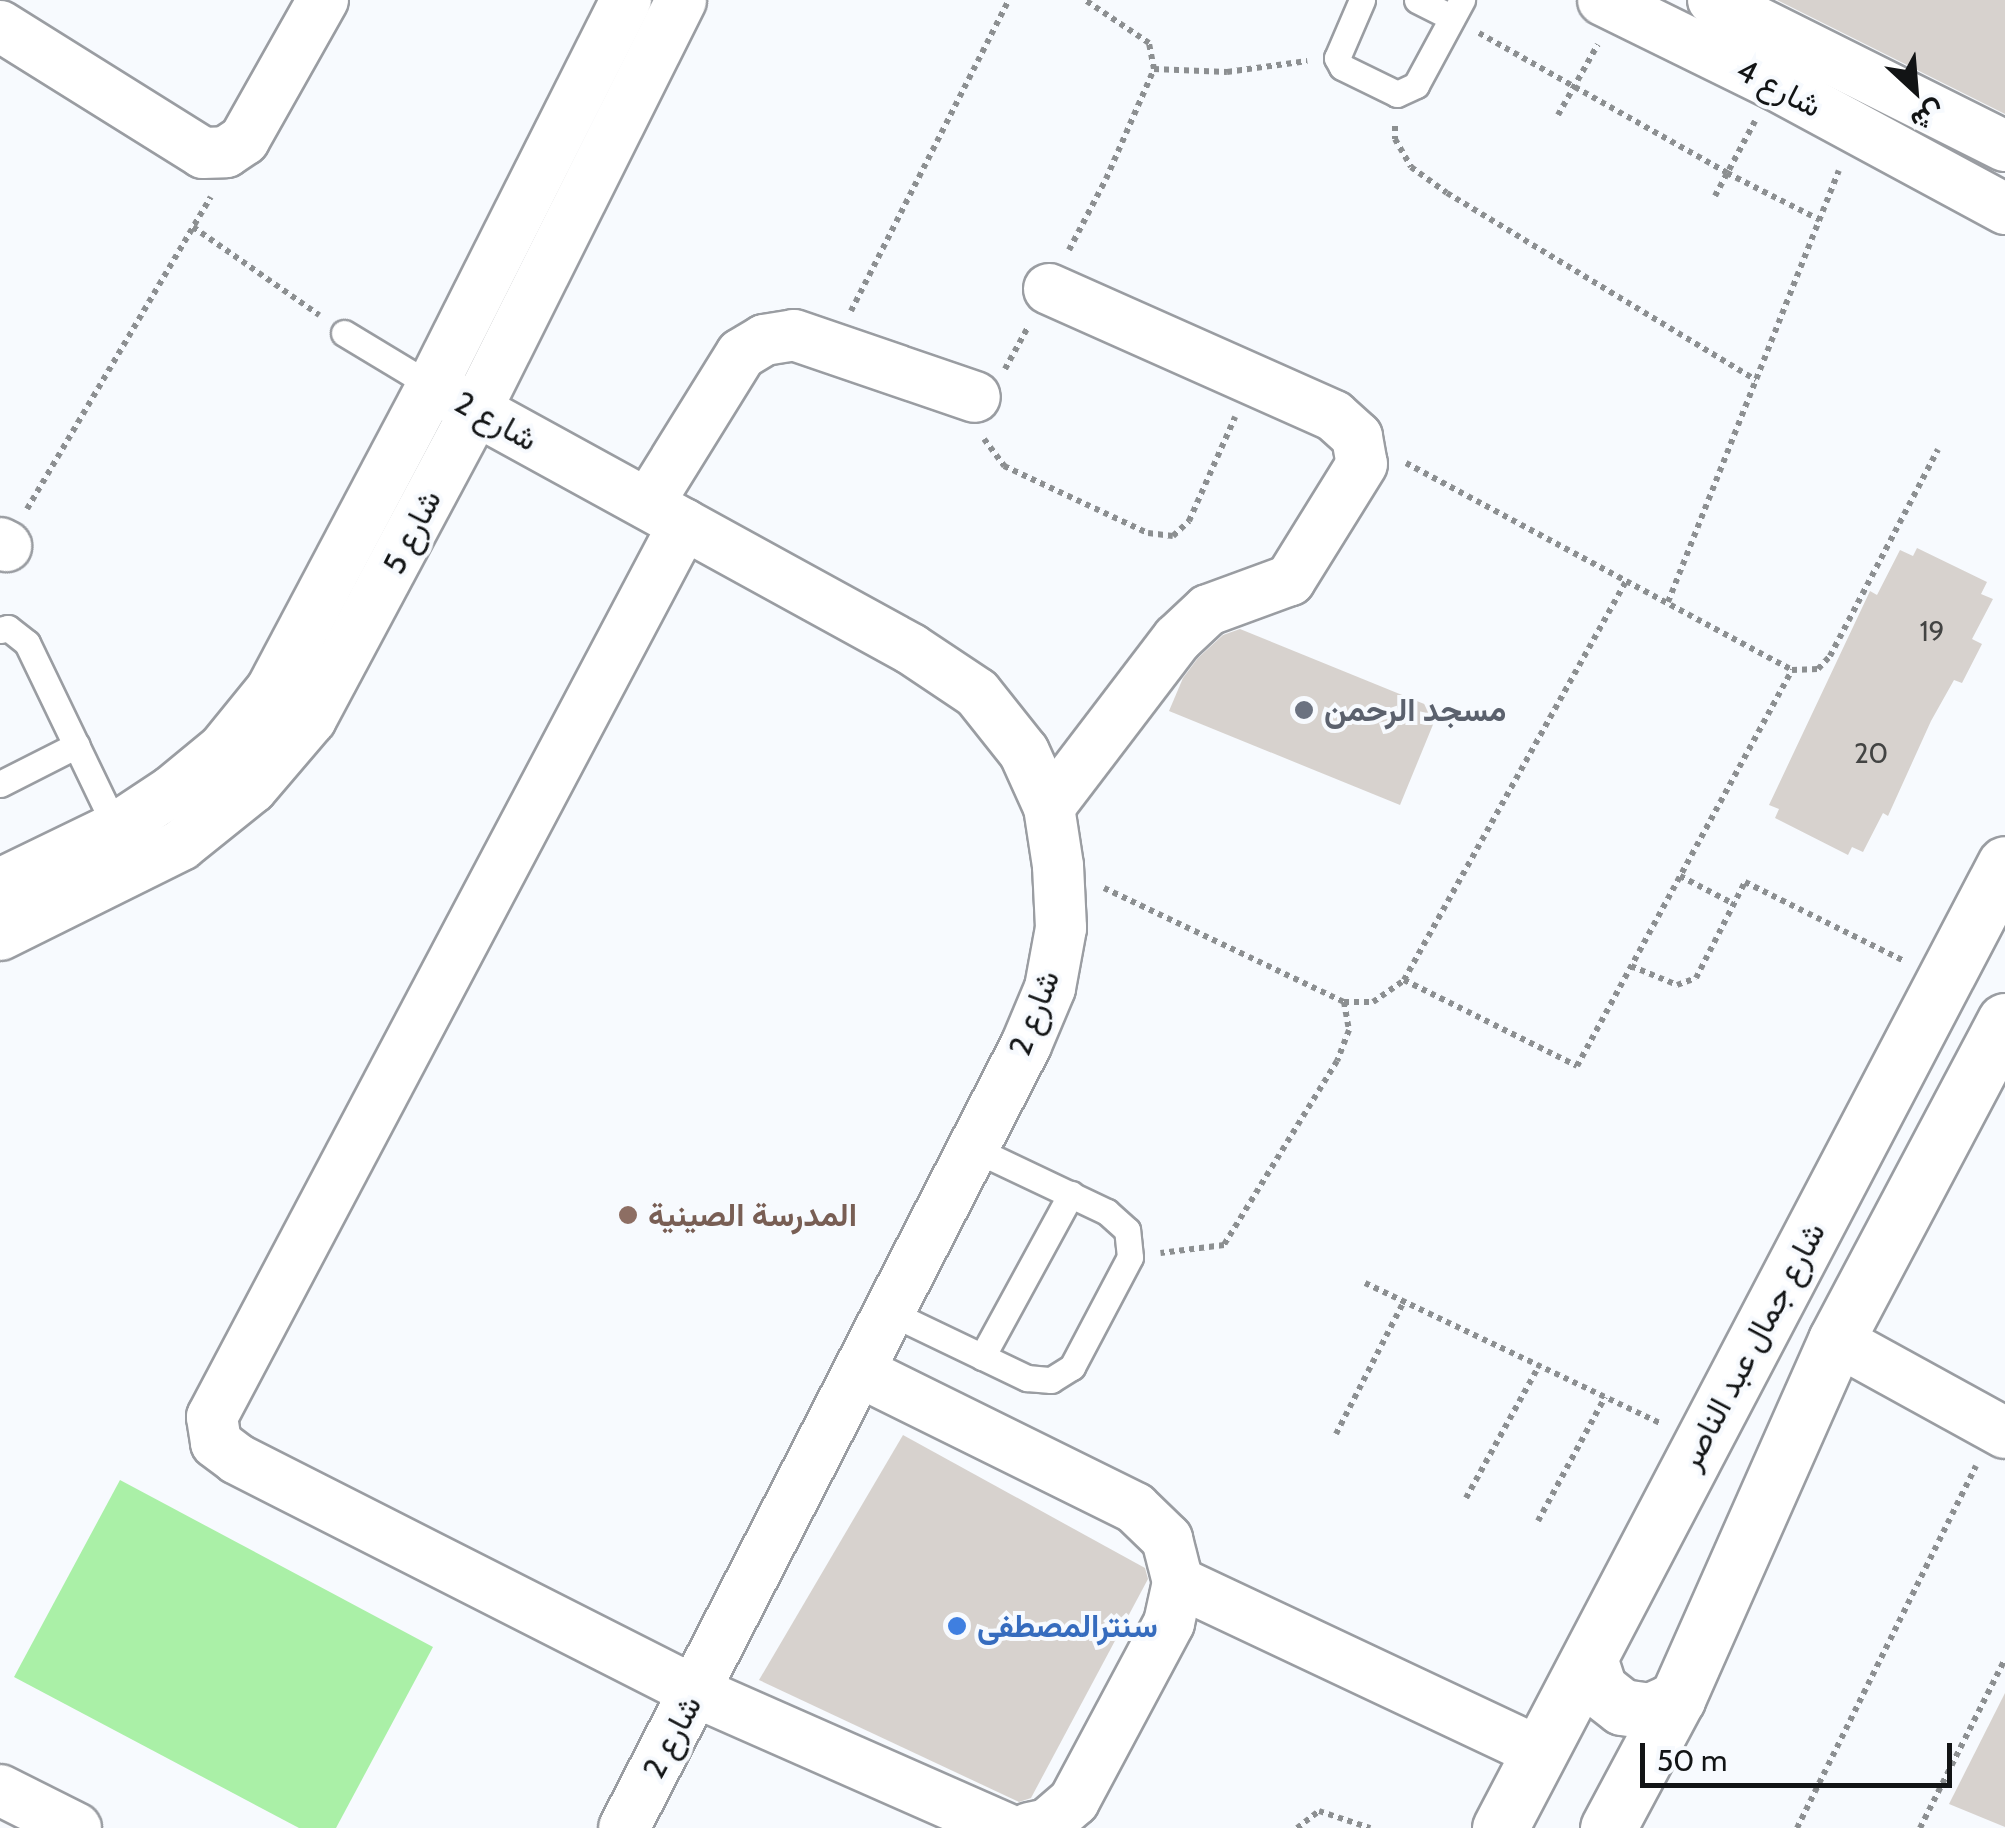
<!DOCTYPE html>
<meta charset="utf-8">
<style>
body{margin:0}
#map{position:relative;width:2005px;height:1828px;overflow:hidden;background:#f7fafe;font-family:Cabin,Vazirmatn,sans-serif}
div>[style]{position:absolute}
.green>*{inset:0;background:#aaf0a7}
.building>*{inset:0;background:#d7d2ce}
.path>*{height:6px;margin-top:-3px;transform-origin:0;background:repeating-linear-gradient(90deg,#8c8f91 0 5px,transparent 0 10px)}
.roads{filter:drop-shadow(2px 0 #9a9da2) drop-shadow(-2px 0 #9a9da2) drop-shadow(0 2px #9a9da2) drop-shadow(0 -2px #9a9da2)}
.service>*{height:25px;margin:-12.5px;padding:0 12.5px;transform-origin:12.5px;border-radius:12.5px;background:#fff}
.minor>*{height:50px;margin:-25px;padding:0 25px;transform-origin:25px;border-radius:25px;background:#fff}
.secondary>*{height:55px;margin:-27.5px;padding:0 27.5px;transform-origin:27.5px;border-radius:27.5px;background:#fff}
.dots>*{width:28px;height:28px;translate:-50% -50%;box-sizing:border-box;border:5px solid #f7fafe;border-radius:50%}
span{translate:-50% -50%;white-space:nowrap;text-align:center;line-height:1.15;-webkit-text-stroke:8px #f7fafe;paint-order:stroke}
.number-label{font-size:28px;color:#434443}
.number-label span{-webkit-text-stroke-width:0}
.street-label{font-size:32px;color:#121415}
.worship-label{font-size:32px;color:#5b616d;font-weight:700}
.left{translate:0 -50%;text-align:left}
.education-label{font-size:32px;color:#785e54;font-weight:700}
.shop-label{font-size:32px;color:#366cbe;font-weight:700}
.north{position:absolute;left:1865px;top:40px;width:100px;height:100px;-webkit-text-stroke:8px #f7fafe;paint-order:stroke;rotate:154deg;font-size:28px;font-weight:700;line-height:40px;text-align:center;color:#121415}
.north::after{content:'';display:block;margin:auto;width:35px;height:45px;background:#121415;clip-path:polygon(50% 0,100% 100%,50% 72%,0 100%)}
.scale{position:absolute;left:1640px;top:1743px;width:312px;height:45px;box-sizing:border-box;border:5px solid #121415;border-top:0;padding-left:12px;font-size:30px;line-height:35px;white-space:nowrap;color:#121415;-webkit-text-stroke:8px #f7fafe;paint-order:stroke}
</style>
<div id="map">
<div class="green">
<i style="clip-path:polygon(120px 1480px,433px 1647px,336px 1828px,299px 1828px,14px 1677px)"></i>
</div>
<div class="building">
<i style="clip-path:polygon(1777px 0,2005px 0,2005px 114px)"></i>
<i style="clip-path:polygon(1917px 548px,1987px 582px,1981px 594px,1993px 599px,1972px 639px,1982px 644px,1962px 683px,1954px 680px,1931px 721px,1888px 816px,1883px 813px,1863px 852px,1852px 847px,1848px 855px,1775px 818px,1779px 809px,1769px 805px,1870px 591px,1877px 595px,1900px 550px,1913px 556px)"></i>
<i style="clip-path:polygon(1240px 629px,1439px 710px,1400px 805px,1169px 711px,1183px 678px,1198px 658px,1223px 635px)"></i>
<i style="clip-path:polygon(903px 1435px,1145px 1568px,1148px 1579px,1031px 1798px,1019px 1802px,759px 1680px)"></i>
<i style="clip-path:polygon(2005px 1693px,2005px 1827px,1949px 1804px)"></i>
</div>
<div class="path">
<i style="left:1479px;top:33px;width:285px;rotate:29.4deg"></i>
<i style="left:1727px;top:173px;width:104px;rotate:26.8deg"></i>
<i style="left:1154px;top:69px;width:73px;rotate:2.4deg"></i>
<i style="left:1227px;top:72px;width:81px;rotate:-7.8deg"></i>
<i style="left:1558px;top:115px;width:81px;rotate:-60.6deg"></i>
<i style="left:1395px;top:126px;width:13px;rotate:90deg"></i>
<i style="left:1395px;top:139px;width:32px;rotate:60deg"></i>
<i style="left:1411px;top:167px;width:44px;rotate:35.8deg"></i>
<i style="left:1447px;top:193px;width:361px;rotate:31.2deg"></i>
<i style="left:1715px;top:196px;width:85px;rotate:-61.9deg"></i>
<i style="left:193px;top:227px;width:154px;rotate:34.9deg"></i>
<i style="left:1069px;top:250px;width:80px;rotate:-62.5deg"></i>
<i style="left:1106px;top:179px;width:120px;rotate:-66.4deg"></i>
<i style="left:1154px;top:69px;width:26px;rotate:-101deg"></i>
<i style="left:1149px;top:43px;width:77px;rotate:-146.1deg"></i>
<i style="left:851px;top:311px;width:349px;rotate:-63.1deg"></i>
<i style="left:1005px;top:369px;width:48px;rotate:-61.3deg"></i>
<i style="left:984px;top:439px;width:34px;rotate:53deg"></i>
<i style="left:1004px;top:466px;width:159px;rotate:25deg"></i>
<i style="left:1148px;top:533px;width:25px;rotate:7deg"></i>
<i style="left:1173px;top:536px;width:22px;rotate:-43deg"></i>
<i style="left:1189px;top:521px;width:114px;rotate:-66.1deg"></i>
<i style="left:1406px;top:463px;width:438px;rotate:28.2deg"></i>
<i style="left:1792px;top:670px;width:26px;rotate:-2deg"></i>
<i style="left:1818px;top:669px;width:18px;rotate:-47deg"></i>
<i style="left:1830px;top:656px;width:233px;rotate:-62.4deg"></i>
<i style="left:27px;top:509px;width:362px;rotate:-59.5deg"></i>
<i style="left:1668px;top:602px;width:464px;rotate:-68.4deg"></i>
<i style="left:1680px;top:876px;width:61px;rotate:27.4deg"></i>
<i style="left:1104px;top:888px;width:266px;rotate:25.4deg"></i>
<i style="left:1344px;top:1002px;width:28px;rotate:80deg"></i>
<i style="left:1349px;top:1030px;width:33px;rotate:111deg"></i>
<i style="left:1337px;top:1061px;width:216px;rotate:121.6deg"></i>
<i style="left:1224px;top:1245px;width:64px;rotate:172.8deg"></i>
<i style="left:1631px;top:966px;width:50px;rotate:22.4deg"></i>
<i style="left:1677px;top:985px;width:20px;rotate:-20deg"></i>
<i style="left:1696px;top:978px;width:108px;rotate:-63deg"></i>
<i style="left:1745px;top:882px;width:178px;rotate:26.4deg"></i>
<i style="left:1404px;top:980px;width:193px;rotate:26.4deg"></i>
<i style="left:1577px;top:1066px;width:451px;rotate:-61.5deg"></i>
<i style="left:1344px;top:1002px;width:29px"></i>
<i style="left:1373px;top:1002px;width:38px;rotate:-35deg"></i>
<i style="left:1404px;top:980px;width:457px;rotate:-60.9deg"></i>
<i style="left:1365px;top:1283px;width:329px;rotate:25.4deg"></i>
<i style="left:1336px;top:1434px;width:149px;rotate:-62.9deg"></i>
<i style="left:1466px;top:1498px;width:151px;rotate:-61.1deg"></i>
<i style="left:1538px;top:1521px;width:141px;rotate:-61.6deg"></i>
<i style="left:1297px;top:1828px;width:28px;rotate:-38deg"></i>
<i style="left:1319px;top:1811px;width:54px;rotate:18.4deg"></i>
<i style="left:1797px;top:1828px;width:404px;rotate:-63.7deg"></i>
<i style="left:1920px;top:1828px;width:189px;rotate:-63.3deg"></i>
</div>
<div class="roads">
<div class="service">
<i style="left:1362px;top:0;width:63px;rotate:113.3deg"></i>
<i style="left:1337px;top:58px;width:10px;rotate:61deg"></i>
<i style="left:1342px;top:67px;width:61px;rotate:26.1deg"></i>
<i style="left:1397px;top:94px;width:21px;rotate:-25deg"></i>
<i style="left:1416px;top:85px;width:97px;rotate:-61.6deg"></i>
<i style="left:1417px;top:0;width:39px;rotate:27deg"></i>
<i style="left:344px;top:333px;width:103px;rotate:31.1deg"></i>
<i style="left:0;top:630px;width:8px;rotate:-14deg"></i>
<i style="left:8px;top:628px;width:24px;rotate:38deg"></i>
<i style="left:27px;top:643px;width:205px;rotate:64.3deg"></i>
<i style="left:0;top:784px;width:86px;rotate:-26.9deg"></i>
<i style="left:889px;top:1312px;width:153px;rotate:25.6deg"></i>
<i style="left:1027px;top:1378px;width:24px;rotate:5deg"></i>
<i style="left:1051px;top:1380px;width:25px;rotate:-32deg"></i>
<i style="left:1072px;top:1367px;width:124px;rotate:-62.2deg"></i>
<i style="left:1130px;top:1257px;width:27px;rotate:-96deg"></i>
<i style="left:1127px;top:1230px;width:27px;rotate:-138deg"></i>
<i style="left:1107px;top:1212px;width:149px;rotate:-154.6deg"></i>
<i style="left:982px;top:1357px;width:186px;rotate:-61.4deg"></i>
</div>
<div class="minor">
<i style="left:1603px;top:0;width:191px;rotate:26.2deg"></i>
<i style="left:1774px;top:84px;width:263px;rotate:28.4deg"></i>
<i style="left:1713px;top:0;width:326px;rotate:26.6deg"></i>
<i style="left:0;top:26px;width:239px;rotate:32deg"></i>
<i style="left:203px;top:153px;width:23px;rotate:-2deg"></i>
<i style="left:226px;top:152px;width:22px;rotate:-34deg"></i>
<i style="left:244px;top:140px;width:161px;rotate:-60.6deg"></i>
<i style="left:1049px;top:289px;width:312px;rotate:24deg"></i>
<i style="left:1334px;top:416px;width:31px;rotate:42deg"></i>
<i style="left:1357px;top:437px;width:27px;rotate:80deg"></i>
<i style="left:1362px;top:464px;width:137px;rotate:121.8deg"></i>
<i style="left:1290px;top:580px;width:87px;rotate:159.9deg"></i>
<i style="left:1208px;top:610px;width:42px;rotate:136.9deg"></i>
<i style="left:1177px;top:639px;width:211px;rotate:127.3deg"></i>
<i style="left:432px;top:386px;width:546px;rotate:28.77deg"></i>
<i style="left:911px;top:649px;width:79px;rotate:33.7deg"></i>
<i style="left:977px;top:693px;width:75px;rotate:51.5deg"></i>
<i style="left:1024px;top:752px;width:60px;rotate:65.6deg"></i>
<i style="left:1049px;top:807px;width:60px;rotate:81.3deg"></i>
<i style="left:1058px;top:866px;width:62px;rotate:87.2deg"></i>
<i style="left:1061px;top:928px;width:61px;rotate:100.4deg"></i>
<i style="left:1050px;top:988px;width:62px;rotate:112.8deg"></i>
<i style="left:1026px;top:1045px;width:880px;rotate:117.18deg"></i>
<i style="left:648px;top:504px;width:176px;rotate:-58.2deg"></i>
<i style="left:741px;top:354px;width:27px;rotate:-31deg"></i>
<i style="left:764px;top:340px;width:30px;rotate:-9deg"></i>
<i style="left:794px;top:335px;width:191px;rotate:18.9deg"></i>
<i style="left:684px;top:524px;width:1010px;rotate:117.86deg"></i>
<i style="left:212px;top:1417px;width:26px;rotate:81deg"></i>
<i style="left:216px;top:1443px;width:26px;rotate:37deg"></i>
<i style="left:237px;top:1459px;width:515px;rotate:26.91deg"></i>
<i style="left:696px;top:1692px;width:338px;rotate:23.8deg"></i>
<i style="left:0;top:543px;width:7px;rotate:27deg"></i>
<i style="left:0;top:884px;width:129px;rotate:-25.8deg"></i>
<i style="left:116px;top:828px;width:67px;rotate:-33.5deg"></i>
<i style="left:172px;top:791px;width:66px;rotate:-39.5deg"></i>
<i style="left:223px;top:749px;width:76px;rotate:-50.9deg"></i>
<i style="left:271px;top:690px;width:344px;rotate:-62.1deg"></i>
<i style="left:432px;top:386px;width:432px;rotate:-63.3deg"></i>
<i style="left:0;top:935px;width:202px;rotate:-26.4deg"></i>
<i style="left:181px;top:845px;width:91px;rotate:-38.8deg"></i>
<i style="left:252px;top:788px;width:91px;rotate:-49.5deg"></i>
<i style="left:311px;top:719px;width:350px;rotate:-61.9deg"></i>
<i style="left:476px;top:410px;width:458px;rotate:-63.4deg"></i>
<i style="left:1836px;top:1340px;width:193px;rotate:28.8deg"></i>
<i style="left:860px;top:1372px;width:307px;rotate:26.3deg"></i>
<i style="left:1135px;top:1508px;width:45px;rotate:44.1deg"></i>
<i style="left:1167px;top:1539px;width:44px;rotate:75.7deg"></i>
<i style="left:1178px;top:1582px;width:42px;rotate:102.4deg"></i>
<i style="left:1169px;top:1623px;width:202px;rotate:118.1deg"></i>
<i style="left:1074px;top:1801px;width:35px;rotate:139deg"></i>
<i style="left:1048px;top:1824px;width:19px;rotate:168deg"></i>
<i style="left:1178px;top:1582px;width:400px;rotate:25.2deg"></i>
<i style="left:0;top:1790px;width:85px;rotate:26.6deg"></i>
</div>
<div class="secondary">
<i style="left:1590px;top:1661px;width:29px;rotate:72deg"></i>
<i style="left:1599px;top:1689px;width:29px;rotate:38deg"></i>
<i style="left:1622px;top:1707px;width:28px;rotate:8deg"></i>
<i style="left:1650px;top:1711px;width:30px;rotate:-24deg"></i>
<i style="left:1500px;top:1828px;width:1088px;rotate:-62.35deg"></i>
<i style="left:1608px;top:1828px;width:146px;rotate:-61.9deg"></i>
<i style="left:1677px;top:1699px;width:393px;rotate:-66.1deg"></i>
<i style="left:1836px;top:1340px;width:361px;rotate:-62.1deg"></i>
</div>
</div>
<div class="dots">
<i style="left:1304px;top:710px;background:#6b7280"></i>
<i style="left:628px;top:1215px;background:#8d6e63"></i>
<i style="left:957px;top:1626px;background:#3f7fe0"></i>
</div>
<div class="number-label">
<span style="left:1932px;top:631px">19</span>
<span style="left:1871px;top:753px">20</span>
</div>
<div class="street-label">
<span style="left:1779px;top:88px;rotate:27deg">شارع 4</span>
<span style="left:496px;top:421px;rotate:29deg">شارع 2</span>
<span style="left:412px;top:532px;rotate:-63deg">شارع 5</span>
<span style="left:1034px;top:1013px;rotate:-69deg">شارع 2</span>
<span style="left:1752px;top:1346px;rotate:-62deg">شارع جمال عبد الناصر</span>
<span style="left:672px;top:1737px;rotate:-62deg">شارع 2</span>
</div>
<div class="worship-label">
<span class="left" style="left:1324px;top:710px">مسجد الرحمن</span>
</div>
<div class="education-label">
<span class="left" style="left:648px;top:1215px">المدرسة الصينية</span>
</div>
<div class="shop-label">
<span class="left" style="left:977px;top:1626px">سنترالمصطفى</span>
</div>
<div class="north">ش</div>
<div class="scale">50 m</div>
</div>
